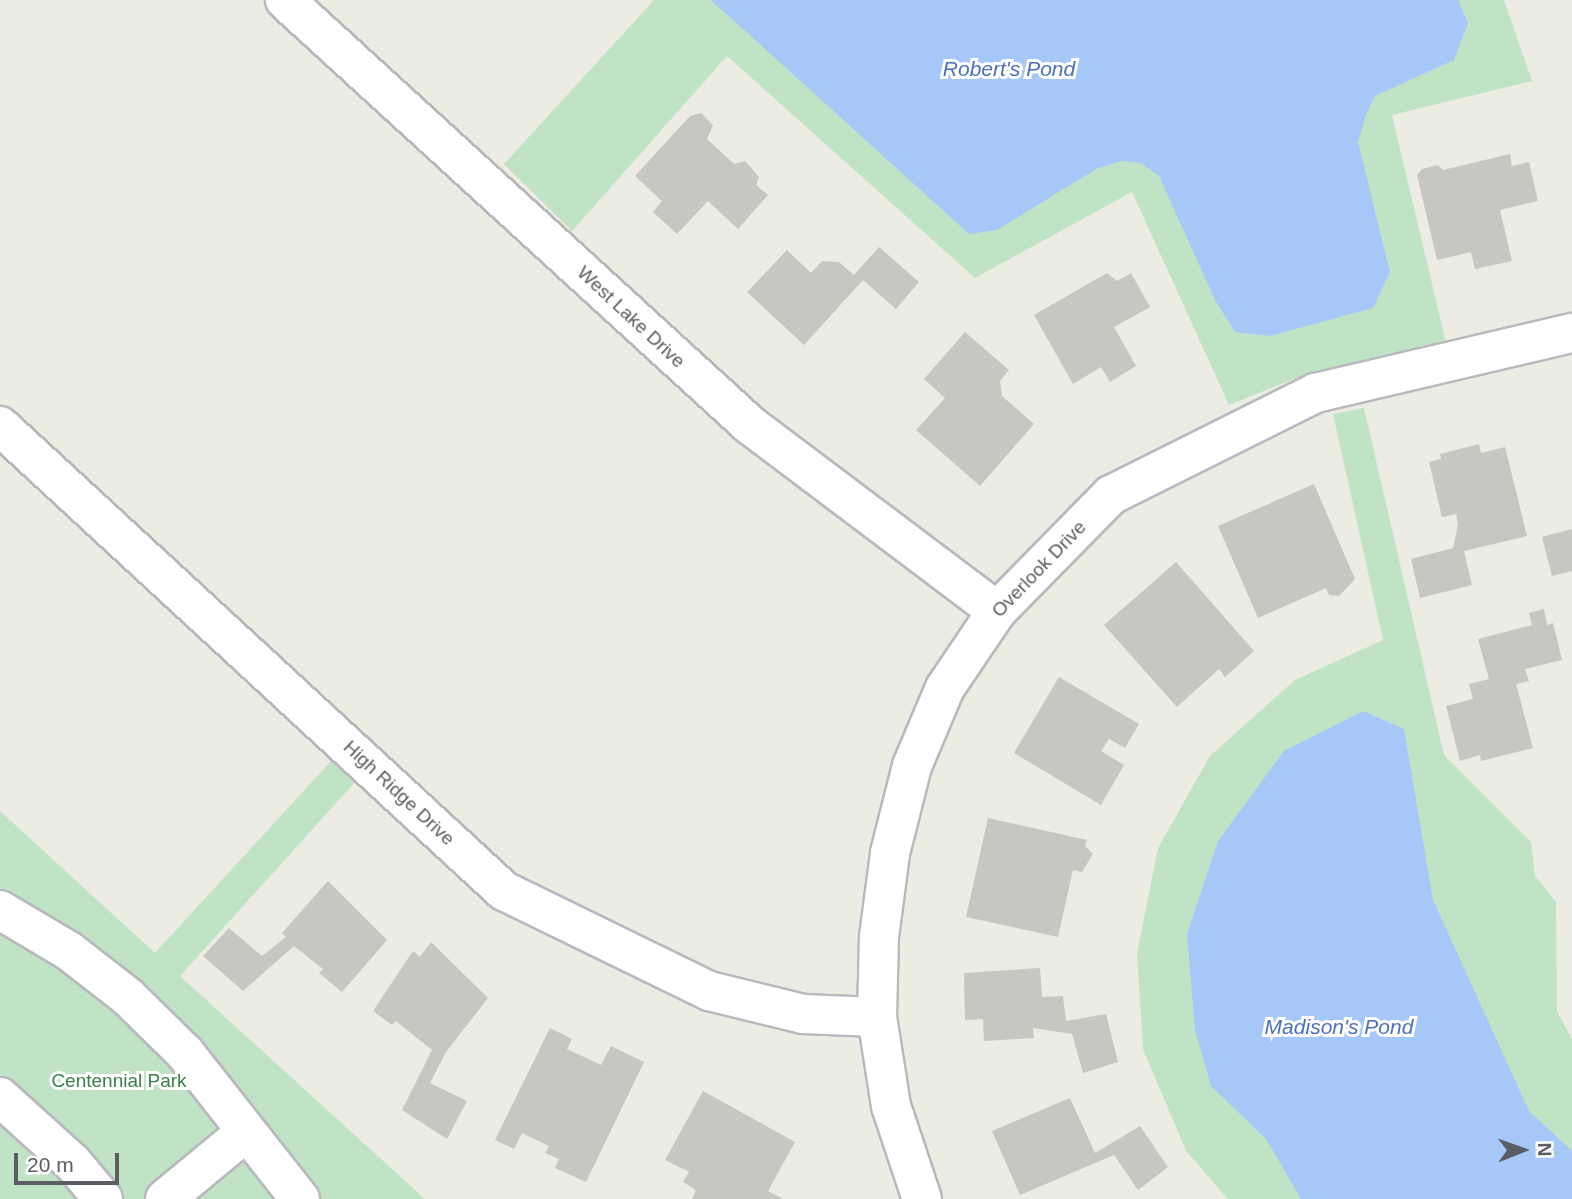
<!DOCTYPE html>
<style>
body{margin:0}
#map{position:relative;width:1572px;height:1199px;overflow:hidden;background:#ecece2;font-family:Helvetica,sans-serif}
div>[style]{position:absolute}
.green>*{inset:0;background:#c0e3c6}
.water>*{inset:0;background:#a6c8f9}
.building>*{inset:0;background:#c8c6c0}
.roads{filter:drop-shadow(2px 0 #b8b9be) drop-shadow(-2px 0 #b8b9be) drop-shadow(0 2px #b8b9be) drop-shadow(0 -2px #b8b9be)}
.minor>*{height:38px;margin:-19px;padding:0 19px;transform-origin:19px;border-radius:19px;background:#fff}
span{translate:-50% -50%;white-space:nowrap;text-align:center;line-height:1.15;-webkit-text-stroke:6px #fff;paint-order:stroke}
.street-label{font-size:19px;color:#5b5d62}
.park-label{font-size:19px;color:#3a8149}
.water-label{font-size:21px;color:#4b6fba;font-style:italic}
.north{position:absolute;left:1488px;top:1115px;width:70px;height:70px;-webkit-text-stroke:5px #fff;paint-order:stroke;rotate:89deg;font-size:19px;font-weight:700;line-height:28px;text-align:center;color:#5b5d62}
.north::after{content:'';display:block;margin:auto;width:24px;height:32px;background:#5b5d62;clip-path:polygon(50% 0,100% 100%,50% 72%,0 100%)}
.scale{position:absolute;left:14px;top:1153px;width:105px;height:32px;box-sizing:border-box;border:4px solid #5b5d62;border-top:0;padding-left:9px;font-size:21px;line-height:24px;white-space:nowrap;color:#5b5d62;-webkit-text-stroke:5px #fff;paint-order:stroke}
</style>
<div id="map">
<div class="green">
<i style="clip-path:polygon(654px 0,1504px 0,1532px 81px,1392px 115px,1446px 343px,1299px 377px,1229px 405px,1132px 192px,975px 278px,727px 56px,572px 231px,504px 164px)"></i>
<i style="clip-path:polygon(1364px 408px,1444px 755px,1531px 842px,1535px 876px,1556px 902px,1557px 1011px,1572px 1039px,1572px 1199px,1228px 1199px,1186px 1151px,1143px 1049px,1137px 954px,1158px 848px,1210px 756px,1295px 680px,1383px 640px,1333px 414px)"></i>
<i style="clip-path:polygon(332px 760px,355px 782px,180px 976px,425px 1199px,0 1199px,0 811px,155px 953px)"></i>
</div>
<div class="water">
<i style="clip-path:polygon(711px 0,1458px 0,1468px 23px,1454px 60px,1375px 96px,1366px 115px,1358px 142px,1390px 272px,1373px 308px,1270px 336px,1235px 332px,1215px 300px,1159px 176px,1141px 163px,1122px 161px,1098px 168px,997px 230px,969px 234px)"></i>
<i style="clip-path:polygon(1363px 711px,1404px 729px,1433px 900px,1529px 1111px,1572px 1151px,1572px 1199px,1301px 1199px,1266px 1139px,1211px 1086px,1195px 1030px,1187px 934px,1218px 841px,1284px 751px)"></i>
</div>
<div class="building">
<i style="clip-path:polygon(701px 113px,713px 125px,707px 139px,734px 164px,745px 161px,759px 177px,756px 185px,768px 195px,738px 229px,708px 201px,677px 234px,653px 212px,662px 201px,635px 176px,690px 116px)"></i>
<i style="clip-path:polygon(1510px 154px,1512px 166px,1529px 162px,1538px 201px,1500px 210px,1512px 261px,1475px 269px,1471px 252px,1437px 260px,1417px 175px,1422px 169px,1438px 165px,1443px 170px)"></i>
<i style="clip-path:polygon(879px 247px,919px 282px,896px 309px,863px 280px,804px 345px,747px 292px,787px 250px,811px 273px,822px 261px,839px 262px,854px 275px)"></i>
<i style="clip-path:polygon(1107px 273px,1117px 281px,1131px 273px,1150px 307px,1114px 327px,1136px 366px,1110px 382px,1101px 367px,1073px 384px,1034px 315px)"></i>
<i style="clip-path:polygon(965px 332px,1009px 370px,1000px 381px,1002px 396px,1034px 424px,980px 486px,916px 430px,945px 398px,924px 379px)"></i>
<i style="clip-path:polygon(1479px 444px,1481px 453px,1505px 447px,1527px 536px,1464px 551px,1472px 585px,1420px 598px,1411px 559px,1453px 548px,1458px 525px,1456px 514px,1442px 517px,1429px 462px,1441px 459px,1440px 454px)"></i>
<i style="clip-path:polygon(1314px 484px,1355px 579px,1339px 596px,1329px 595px,1326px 588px,1258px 618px,1218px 526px)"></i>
<i style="clip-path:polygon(1572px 529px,1572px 571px,1552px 576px,1542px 537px)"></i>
<i style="clip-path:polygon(1176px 562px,1254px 651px,1225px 677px,1219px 669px,1177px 707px,1104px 625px)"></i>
<i style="clip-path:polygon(1544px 609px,1547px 625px,1553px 623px,1562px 660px,1525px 669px,1529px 681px,1516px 684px,1533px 748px,1481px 761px,1480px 755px,1460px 761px,1446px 706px,1473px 699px,1469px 684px,1489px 679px,1478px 639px,1532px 625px,1529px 613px)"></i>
<i style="clip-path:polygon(1059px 677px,1139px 724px,1125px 748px,1109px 739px,1101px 751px,1124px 765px,1101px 805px,1014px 753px)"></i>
<i style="clip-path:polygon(988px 818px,1087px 840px,1085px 846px,1093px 854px,1082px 872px,1073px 870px,1058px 937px,966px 917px)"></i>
<i style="clip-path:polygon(328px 881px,387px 940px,342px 992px,319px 973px,323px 969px,294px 946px,243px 991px,203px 956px,229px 928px,262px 956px,286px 937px,282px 933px)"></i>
<i style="clip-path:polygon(431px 942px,488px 998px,446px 1052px,430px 1083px,467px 1101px,447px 1139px,402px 1110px,432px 1050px,396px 1021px,392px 1025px,373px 1011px,413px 951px,420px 957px)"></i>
<i style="clip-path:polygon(1040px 968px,1042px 997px,1063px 996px,1066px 1021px,1106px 1014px,1118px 1062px,1083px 1073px,1072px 1034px,1033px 1028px,1034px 1038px,984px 1041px,983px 1019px,965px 1020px,964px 973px)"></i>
<i style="clip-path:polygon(550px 1028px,572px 1039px,567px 1049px,601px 1065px,611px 1046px,644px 1062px,586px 1182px,555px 1168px,559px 1159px,545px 1153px,549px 1146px,522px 1133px,514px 1149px,495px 1140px)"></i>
<i style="clip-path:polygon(703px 1091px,795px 1142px,768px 1191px,783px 1199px,692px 1199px,696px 1190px,683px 1182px,689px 1172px,665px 1160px)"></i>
<i style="clip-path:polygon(1070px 1098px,1095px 1153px,1140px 1126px,1168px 1167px,1138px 1190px,1114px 1155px,1020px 1195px,992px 1131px)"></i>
</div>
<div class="roads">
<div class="minor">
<i style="left:285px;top:0;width:630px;rotate:42.43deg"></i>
<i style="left:750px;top:425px;width:309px;rotate:37deg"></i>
<i style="left:0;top:426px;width:686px;rotate:42.7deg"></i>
<i style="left:504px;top:891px;width:228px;rotate:26deg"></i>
<i style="left:709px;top:991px;width:97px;rotate:13.7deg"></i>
<i style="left:803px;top:1014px;width:74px;rotate:2.3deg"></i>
<i style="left:0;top:910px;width:80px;rotate:30.7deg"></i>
<i style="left:69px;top:951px;width:75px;rotate:37.9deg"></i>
<i style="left:128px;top:997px;width:80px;rotate:44.5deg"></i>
<i style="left:185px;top:1053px;width:186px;rotate:51.8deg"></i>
<i style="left:0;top:1097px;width:97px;rotate:42.1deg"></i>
<i style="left:72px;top:1162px;width:48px;rotate:50deg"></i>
<i style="left:165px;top:1199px;width:105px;rotate:-39.6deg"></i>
<i style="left:922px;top:1199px;width:98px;rotate:-108.4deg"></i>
<i style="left:891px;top:1106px;width:90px;rotate:-98.9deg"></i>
<i style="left:877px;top:1017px;width:80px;rotate:-88.6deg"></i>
<i style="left:879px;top:937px;width:85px;rotate:-82.5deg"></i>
<i style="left:890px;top:853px;width:90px;rotate:-75.8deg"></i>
<i style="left:912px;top:766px;width:85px;rotate:-67.1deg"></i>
<i style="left:945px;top:688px;width:93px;rotate:-56deg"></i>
<i style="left:997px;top:611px;width:163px;rotate:-45.5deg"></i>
<i style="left:1111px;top:495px;width:229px;rotate:-26.5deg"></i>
<i style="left:1316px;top:393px;width:263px;rotate:-13.2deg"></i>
</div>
</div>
<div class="street-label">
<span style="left:631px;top:317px;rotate:43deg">West Lake Drive</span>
<span style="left:1039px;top:569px;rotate:-46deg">Overlook Drive</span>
<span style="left:399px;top:793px;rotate:43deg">High Ridge Drive</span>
</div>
<div class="park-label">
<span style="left:119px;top:1081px">Centennial Park</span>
</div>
<div class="water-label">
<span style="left:1009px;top:69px">Robert's Pond</span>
<span style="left:1339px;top:1027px">Madison's Pond</span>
</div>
<div class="north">N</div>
<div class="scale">20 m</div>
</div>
